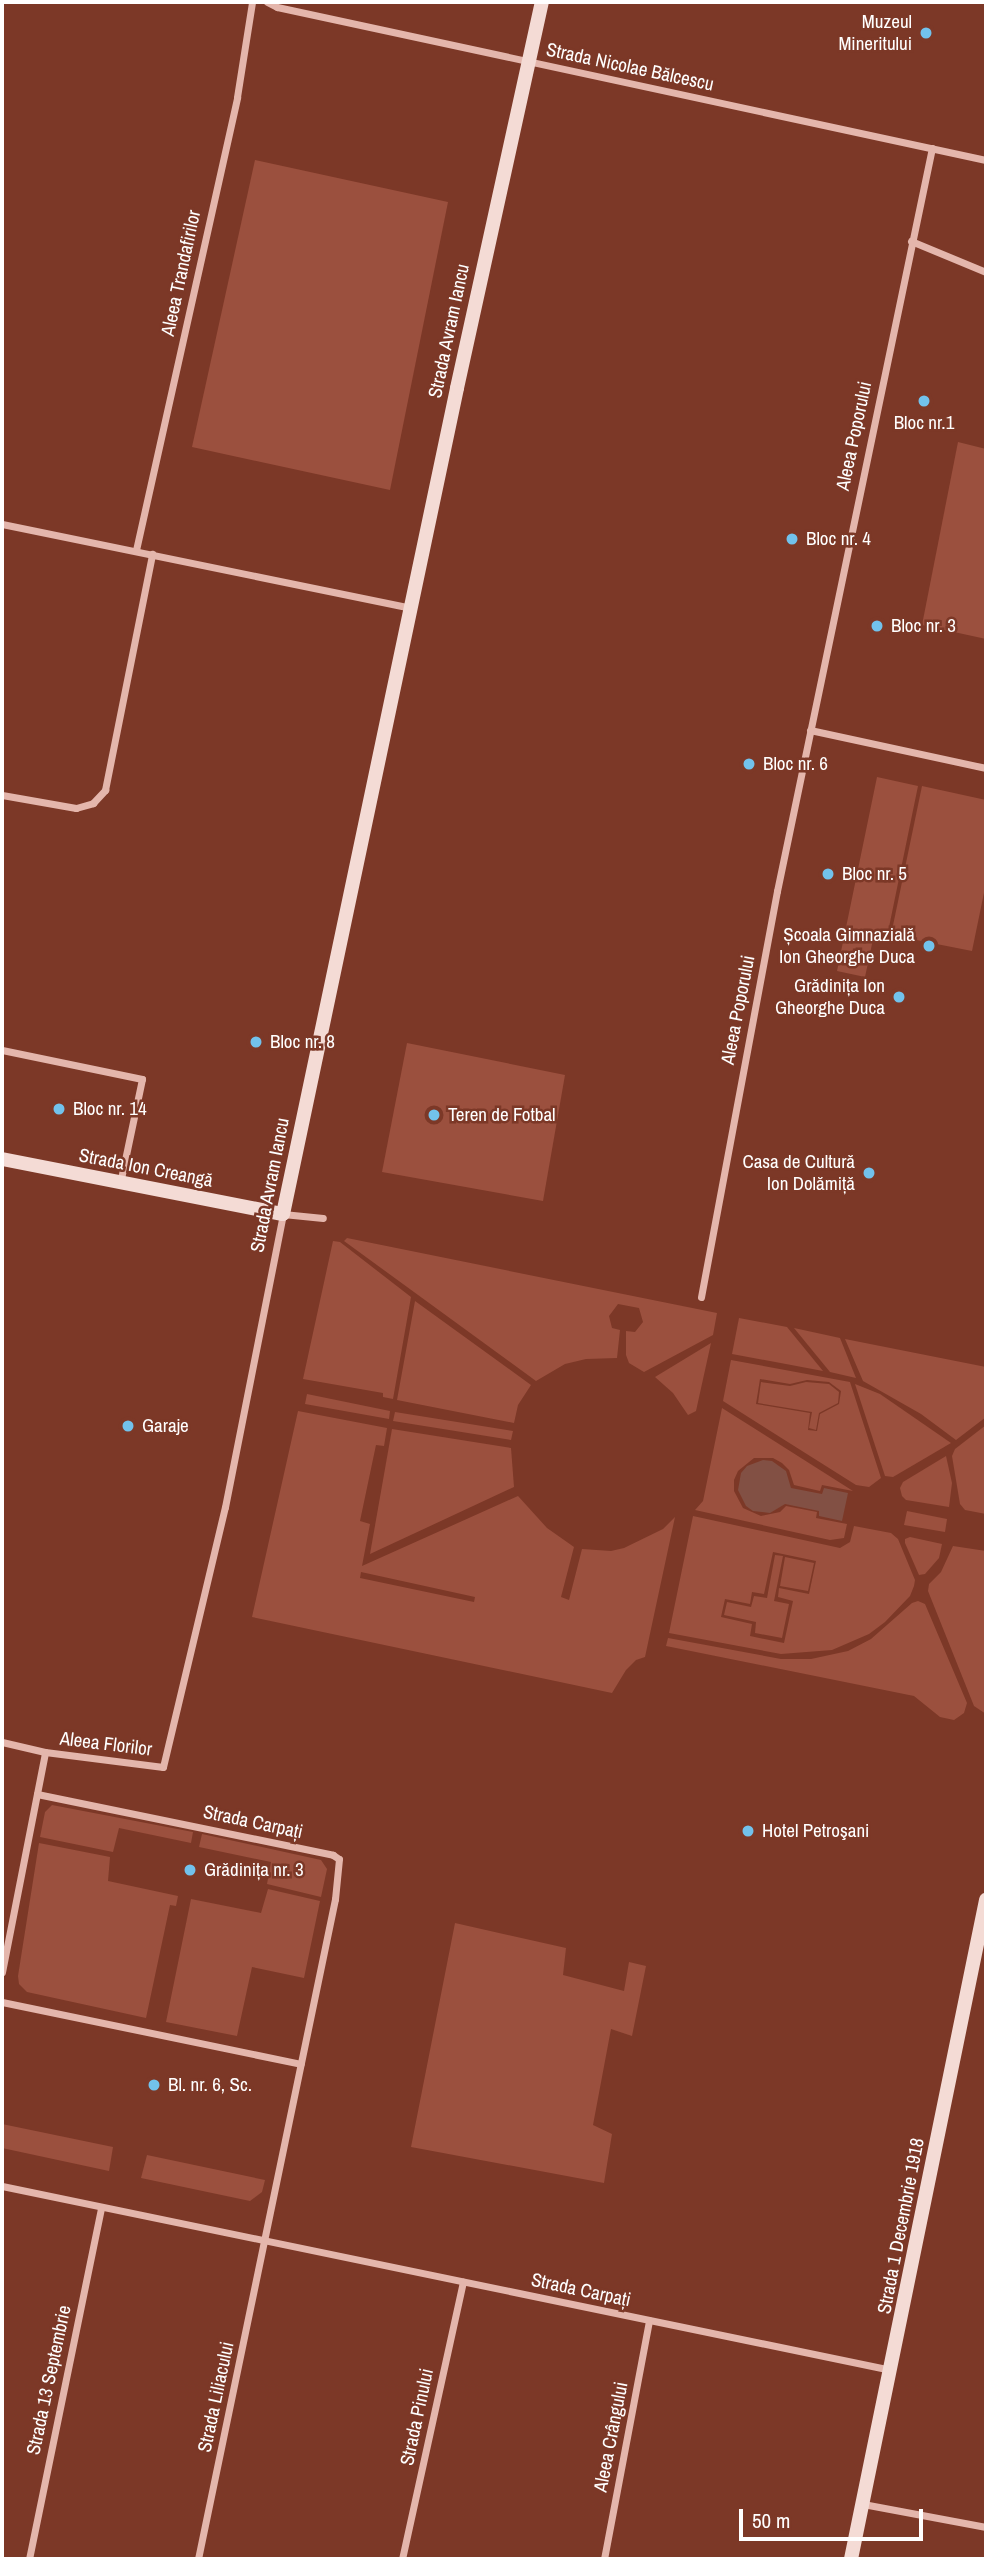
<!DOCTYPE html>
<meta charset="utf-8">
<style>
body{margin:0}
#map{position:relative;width:988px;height:2561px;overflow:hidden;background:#7c3827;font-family:"Archivo Narrow",sans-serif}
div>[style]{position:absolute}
.green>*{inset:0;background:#9b503e}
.water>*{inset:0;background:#825044}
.street>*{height:7px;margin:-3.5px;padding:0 3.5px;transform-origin:3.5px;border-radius:3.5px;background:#e4b6ac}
.secondary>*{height:14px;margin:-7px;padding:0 7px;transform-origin:7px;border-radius:7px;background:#f4dbd5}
.dots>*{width:19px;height:19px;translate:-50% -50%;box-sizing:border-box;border:4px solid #7c3827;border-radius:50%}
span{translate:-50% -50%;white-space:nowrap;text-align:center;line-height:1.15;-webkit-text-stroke:5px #7c3827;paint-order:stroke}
.poi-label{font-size:19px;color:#fff}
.right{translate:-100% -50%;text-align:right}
.left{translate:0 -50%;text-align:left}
.street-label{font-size:19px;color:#fff}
.frame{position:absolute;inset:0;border:4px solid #fff;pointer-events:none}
.scale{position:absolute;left:739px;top:2509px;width:184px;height:32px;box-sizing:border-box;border:4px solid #fff;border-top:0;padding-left:9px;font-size:21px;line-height:24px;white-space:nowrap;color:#fff;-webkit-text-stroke:5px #7c3827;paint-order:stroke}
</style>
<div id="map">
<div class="green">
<i style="clip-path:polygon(255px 160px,448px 202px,390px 490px,192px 447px)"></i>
<i style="clip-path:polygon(958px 442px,986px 449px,986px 639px,922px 625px)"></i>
<i style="clip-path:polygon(877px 777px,918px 786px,888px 932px,875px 930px,865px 977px,837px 971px)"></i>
<i style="clip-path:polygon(922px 786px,986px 800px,986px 883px,972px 951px,891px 935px)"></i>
<i style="clip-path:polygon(407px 1043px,565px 1075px,543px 1201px,382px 1172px)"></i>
<i style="clip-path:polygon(347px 1238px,717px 1313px,713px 1335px,644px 1372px,629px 1363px,626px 1355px,626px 1331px,635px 1332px,643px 1322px,639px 1308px,618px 1304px,609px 1316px,612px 1328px,620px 1330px,617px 1358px,586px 1359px,565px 1364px,536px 1381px,344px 1241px)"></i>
<i style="clip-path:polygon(333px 1241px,340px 1242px,411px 1297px,393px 1399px,383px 1397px,383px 1393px,303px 1379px)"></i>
<i style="clip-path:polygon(415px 1301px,531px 1385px,518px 1405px,514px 1423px,397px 1400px)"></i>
<i style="clip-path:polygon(739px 1318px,787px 1327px,823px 1371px,732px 1354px)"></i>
<i style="clip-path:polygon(794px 1328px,840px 1338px,856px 1378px,830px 1372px)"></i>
<i style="clip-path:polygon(845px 1339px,986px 1367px,986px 1417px,956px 1440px,921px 1414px,863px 1381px)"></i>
<i style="clip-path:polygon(711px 1343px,696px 1411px,688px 1415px,673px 1393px,655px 1377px)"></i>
<i style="clip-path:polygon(evenodd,731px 1360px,850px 1382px,881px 1478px,869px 1487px,856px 1485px,723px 1401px,731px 1360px,760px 1379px,790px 1384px,807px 1380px,829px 1382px,841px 1391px,839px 1404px,820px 1414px,817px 1431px,808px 1430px,810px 1413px,756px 1404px,760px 1379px)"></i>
<i style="clip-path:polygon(761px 1382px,790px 1386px,806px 1382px,829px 1384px,839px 1392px,838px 1403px,819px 1413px,816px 1430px,809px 1428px,812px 1412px,758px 1403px)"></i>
<i style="clip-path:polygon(855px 1384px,880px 1394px,951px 1443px,893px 1477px,885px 1476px)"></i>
<i style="clip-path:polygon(307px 1394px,390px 1411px,389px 1419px,305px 1404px)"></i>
<i style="clip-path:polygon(722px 1408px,853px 1491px,822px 1485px,820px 1491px,794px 1485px,789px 1470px,782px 1463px,773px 1458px,754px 1458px,738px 1471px,734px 1480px,734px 1491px,743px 1508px,761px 1516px,780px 1512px,786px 1506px,817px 1512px,816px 1518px,847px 1524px,844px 1538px,830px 1540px,695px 1510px,703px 1501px)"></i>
<i style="clip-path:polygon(evenodd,298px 1411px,387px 1428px,384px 1446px,376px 1445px,360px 1521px,370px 1524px,362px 1566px,518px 1496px,547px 1528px,574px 1547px,561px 1597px,569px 1600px,582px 1549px,611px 1551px,624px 1548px,663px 1529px,675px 1517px,645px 1657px,636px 1660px,626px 1670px,612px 1693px,252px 1617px,298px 1411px,361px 1572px,475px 1597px,474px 1602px,360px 1578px,361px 1572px)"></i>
<i style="clip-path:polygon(395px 1412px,513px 1431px,511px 1440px,393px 1421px)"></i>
<i style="clip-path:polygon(986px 1425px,986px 1514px,965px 1510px,960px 1504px,952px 1456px,955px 1449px)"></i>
<i style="clip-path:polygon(392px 1429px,511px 1448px,514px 1487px,370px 1554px)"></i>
<i style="clip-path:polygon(946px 1456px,952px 1483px,949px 1507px,906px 1500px,902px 1496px,900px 1488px,903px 1482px)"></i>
<i style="clip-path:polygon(907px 1511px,947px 1519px,945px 1532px,904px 1525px)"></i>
<i style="clip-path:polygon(evenodd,693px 1516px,840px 1548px,850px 1542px,854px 1526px,891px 1533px,898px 1539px,915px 1580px,914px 1586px,910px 1596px,885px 1622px,869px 1634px,832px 1650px,781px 1654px,669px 1633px,693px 1516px,773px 1552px,816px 1561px,809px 1594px,779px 1588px,778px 1597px,793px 1601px,784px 1643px,750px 1636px,752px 1624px,721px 1617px,725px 1599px,750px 1604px,752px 1592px,764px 1594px,773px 1552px)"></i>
<i style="clip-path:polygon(910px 1537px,942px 1544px,939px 1558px,925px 1574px,919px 1575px,905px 1543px,905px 1539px)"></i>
<i style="clip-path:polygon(953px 1546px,986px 1551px,986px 1714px,974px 1706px,928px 1591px,929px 1584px,941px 1572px)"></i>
<i style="clip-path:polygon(775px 1555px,783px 1556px,774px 1601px,789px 1604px,782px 1638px,755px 1633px,756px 1622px,724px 1615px,727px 1602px,751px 1607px,754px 1596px,767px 1598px)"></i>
<i style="clip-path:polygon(785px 1557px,814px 1563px,808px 1591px,780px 1586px)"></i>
<i style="clip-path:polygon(918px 1601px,925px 1604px,967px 1703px,964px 1713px,954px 1720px,940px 1717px,914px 1696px,666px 1646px,668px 1638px,781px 1659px,811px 1659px,848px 1651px,871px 1639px,912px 1603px)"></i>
<i style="clip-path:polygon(52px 1805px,193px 1832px,191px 1843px,119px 1828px,113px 1852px,40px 1837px,45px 1812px)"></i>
<i style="clip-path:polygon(202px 1834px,321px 1860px,327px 1869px,321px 1897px,267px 1884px,271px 1862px,199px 1847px)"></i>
<i style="clip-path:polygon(39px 1843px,110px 1857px,108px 1881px,178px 1896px,176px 1906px,170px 1905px,146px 2018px,27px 1992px,19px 1984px,18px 1976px)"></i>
<i style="clip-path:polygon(268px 1889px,320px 1901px,304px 1978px,252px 1967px,237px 2036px,166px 2022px,191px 1899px,261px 1913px)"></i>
<i style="clip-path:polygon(455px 1923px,566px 1948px,563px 1975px,624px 1991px,629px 1962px,646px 1966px,632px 2036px,611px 2029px,593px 2125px,612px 2134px,604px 2183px,411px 2147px)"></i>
<i style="clip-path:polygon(2px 2124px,113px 2147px,109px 2171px,2px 2148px)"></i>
<i style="clip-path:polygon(147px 2155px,265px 2180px,262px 2192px,250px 2201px,141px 2178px)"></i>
</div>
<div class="water">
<i style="clip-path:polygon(763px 1460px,772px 1461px,786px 1471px,791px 1488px,822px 1494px,824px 1488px,848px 1493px,842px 1521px,819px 1516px,819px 1511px,785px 1504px,770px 1513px,753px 1511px,746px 1506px,738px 1490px,741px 1473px,747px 1466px)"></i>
</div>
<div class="street">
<i style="left:267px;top:2px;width:11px;rotate:27deg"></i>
<i style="left:277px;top:7px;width:725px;rotate:12.18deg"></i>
<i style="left:911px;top:241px;width:81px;rotate:22.5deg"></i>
<i style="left:2px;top:524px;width:418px;rotate:11.6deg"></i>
<i style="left:136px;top:550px;width:464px;rotate:-77.4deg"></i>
<i style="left:237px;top:97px;width:96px;rotate:-81deg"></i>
<i style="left:810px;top:730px;width:180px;rotate:12.2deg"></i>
<i style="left:2px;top:795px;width:75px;rotate:10deg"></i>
<i style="left:76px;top:808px;width:18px;rotate:-16deg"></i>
<i style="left:93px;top:803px;width:18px;rotate:-47deg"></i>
<i style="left:105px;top:790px;width:241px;rotate:-78.7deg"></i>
<i style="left:2px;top:1050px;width:143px;rotate:11.7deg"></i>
<i style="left:142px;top:1079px;width:106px;rotate:101.9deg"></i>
<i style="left:701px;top:1297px;width:413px;rotate:-79.4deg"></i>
<i style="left:777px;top:891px;width:759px;rotate:-78.22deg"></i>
<i style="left:2px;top:1742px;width:44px;rotate:13.1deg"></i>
<i style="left:45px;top:1752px;width:119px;rotate:7.2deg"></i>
<i style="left:163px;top:1767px;width:267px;rotate:-76.6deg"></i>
<i style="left:225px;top:1507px;width:299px;rotate:-78.8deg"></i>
<i style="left:283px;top:1214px;width:40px;rotate:5.7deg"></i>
<i style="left:37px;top:1794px;width:302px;rotate:11.6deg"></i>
<i style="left:333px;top:1855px;width:7px;rotate:34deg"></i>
<i style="left:339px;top:1859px;width:40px;rotate:95.7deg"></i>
<i style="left:335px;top:1899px;width:674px;rotate:101.73deg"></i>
<i style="left:2px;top:1972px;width:224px;rotate:-78.9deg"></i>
<i style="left:2px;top:2002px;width:305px;rotate:11.7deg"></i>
<i style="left:2px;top:2186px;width:908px;rotate:11.69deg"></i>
<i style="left:863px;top:2504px;width:125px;rotate:10.6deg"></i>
<i style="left:29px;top:2559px;width:359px;rotate:-78.4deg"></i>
<i style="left:402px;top:2559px;width:284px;rotate:-77.6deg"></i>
<i style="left:604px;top:2559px;width:243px;rotate:-79.3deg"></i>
</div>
<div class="secondary">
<i style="left:2px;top:1159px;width:286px;rotate:11.1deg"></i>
<i style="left:283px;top:1214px;width:844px;rotate:-78.1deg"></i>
<i style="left:457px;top:388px;width:395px;rotate:-77.6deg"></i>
<i style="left:851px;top:2559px;width:673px;rotate:-78.42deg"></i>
</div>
<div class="dots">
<i style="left:926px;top:33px;background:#72c2ec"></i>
<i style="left:924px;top:401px;background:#72c2ec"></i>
<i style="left:792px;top:539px;background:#72c2ec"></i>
<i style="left:877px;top:626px;background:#72c2ec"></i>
<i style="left:749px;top:764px;background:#72c2ec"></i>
<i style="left:828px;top:874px;background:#72c2ec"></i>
<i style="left:929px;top:946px;background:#72c2ec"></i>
<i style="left:899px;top:997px;background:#72c2ec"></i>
<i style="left:256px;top:1042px;background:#72c2ec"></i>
<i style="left:59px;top:1109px;background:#72c2ec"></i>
<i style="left:434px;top:1115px;background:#72c2ec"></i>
<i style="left:869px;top:1173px;background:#72c2ec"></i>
<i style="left:128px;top:1426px;background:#72c2ec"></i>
<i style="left:748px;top:1831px;background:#72c2ec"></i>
<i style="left:190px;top:1870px;background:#72c2ec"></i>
<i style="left:154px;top:2085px;background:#72c2ec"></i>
</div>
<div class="poi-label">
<span class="right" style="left:912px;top:33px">Muzeul<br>Mineritului</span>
<span style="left:924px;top:423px">Bloc nr.1</span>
<span class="left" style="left:806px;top:539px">Bloc nr. 4</span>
<span class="left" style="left:891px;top:626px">Bloc nr. 3</span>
<span class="left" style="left:763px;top:764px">Bloc nr. 6</span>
<span class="left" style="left:842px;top:874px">Bloc nr. 5</span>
<span class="right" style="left:915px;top:946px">Școala Gimnazială<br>Ion Gheorghe Duca</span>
<span class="right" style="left:885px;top:997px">Grădinița Ion<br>Gheorghe Duca</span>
<span class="left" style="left:270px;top:1042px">Bloc nr. 8</span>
<span class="left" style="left:73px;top:1109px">Bloc nr. 14</span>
<span class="left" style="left:448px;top:1115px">Teren de Fotbal</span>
<span class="right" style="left:855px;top:1173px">Casa de Cultură<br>Ion Dolămiță</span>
<span class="left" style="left:142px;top:1426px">Garaje</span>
<span class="left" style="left:762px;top:1831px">Hotel Petroşani</span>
<span class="left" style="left:204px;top:1870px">Grădinița nr. 3</span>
<span class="left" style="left:168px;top:2085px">Bl. nr. 6, Sc.</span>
</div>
<div class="street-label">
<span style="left:630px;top:67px;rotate:12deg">Strada Nicolae Bălcescu</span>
<span style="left:181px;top:273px;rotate:-78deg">Aleea Trandafirilor</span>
<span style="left:449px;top:331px;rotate:-78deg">Strada Avram Iancu</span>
<span style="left:854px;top:436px;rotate:-78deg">Aleea Poporului</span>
<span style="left:738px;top:1010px;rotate:-79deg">Aleea Poporului</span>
<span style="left:146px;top:1168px;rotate:11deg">Strada Ion Creangă</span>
<span style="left:270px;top:1185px;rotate:-79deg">Strada Avram Iancu</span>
<span style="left:106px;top:1744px;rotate:7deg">Aleea Florilor</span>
<span style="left:253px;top:1822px;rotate:12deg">Strada Carpați</span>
<span style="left:901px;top:2226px;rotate:-79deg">Strada 1 Decembrie 1918</span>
<span style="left:581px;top:2290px;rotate:12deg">Strada Carpați</span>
<span style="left:49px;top:2380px;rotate:-78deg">Strada 13 Septembrie</span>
<span style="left:216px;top:2397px;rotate:-78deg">Strada Liliacului</span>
<span style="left:417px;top:2417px;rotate:-78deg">Strada Pinului</span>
<span style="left:611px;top:2437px;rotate:-79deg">Aleea Crângului</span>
</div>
<div class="frame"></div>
<div class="scale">50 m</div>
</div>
